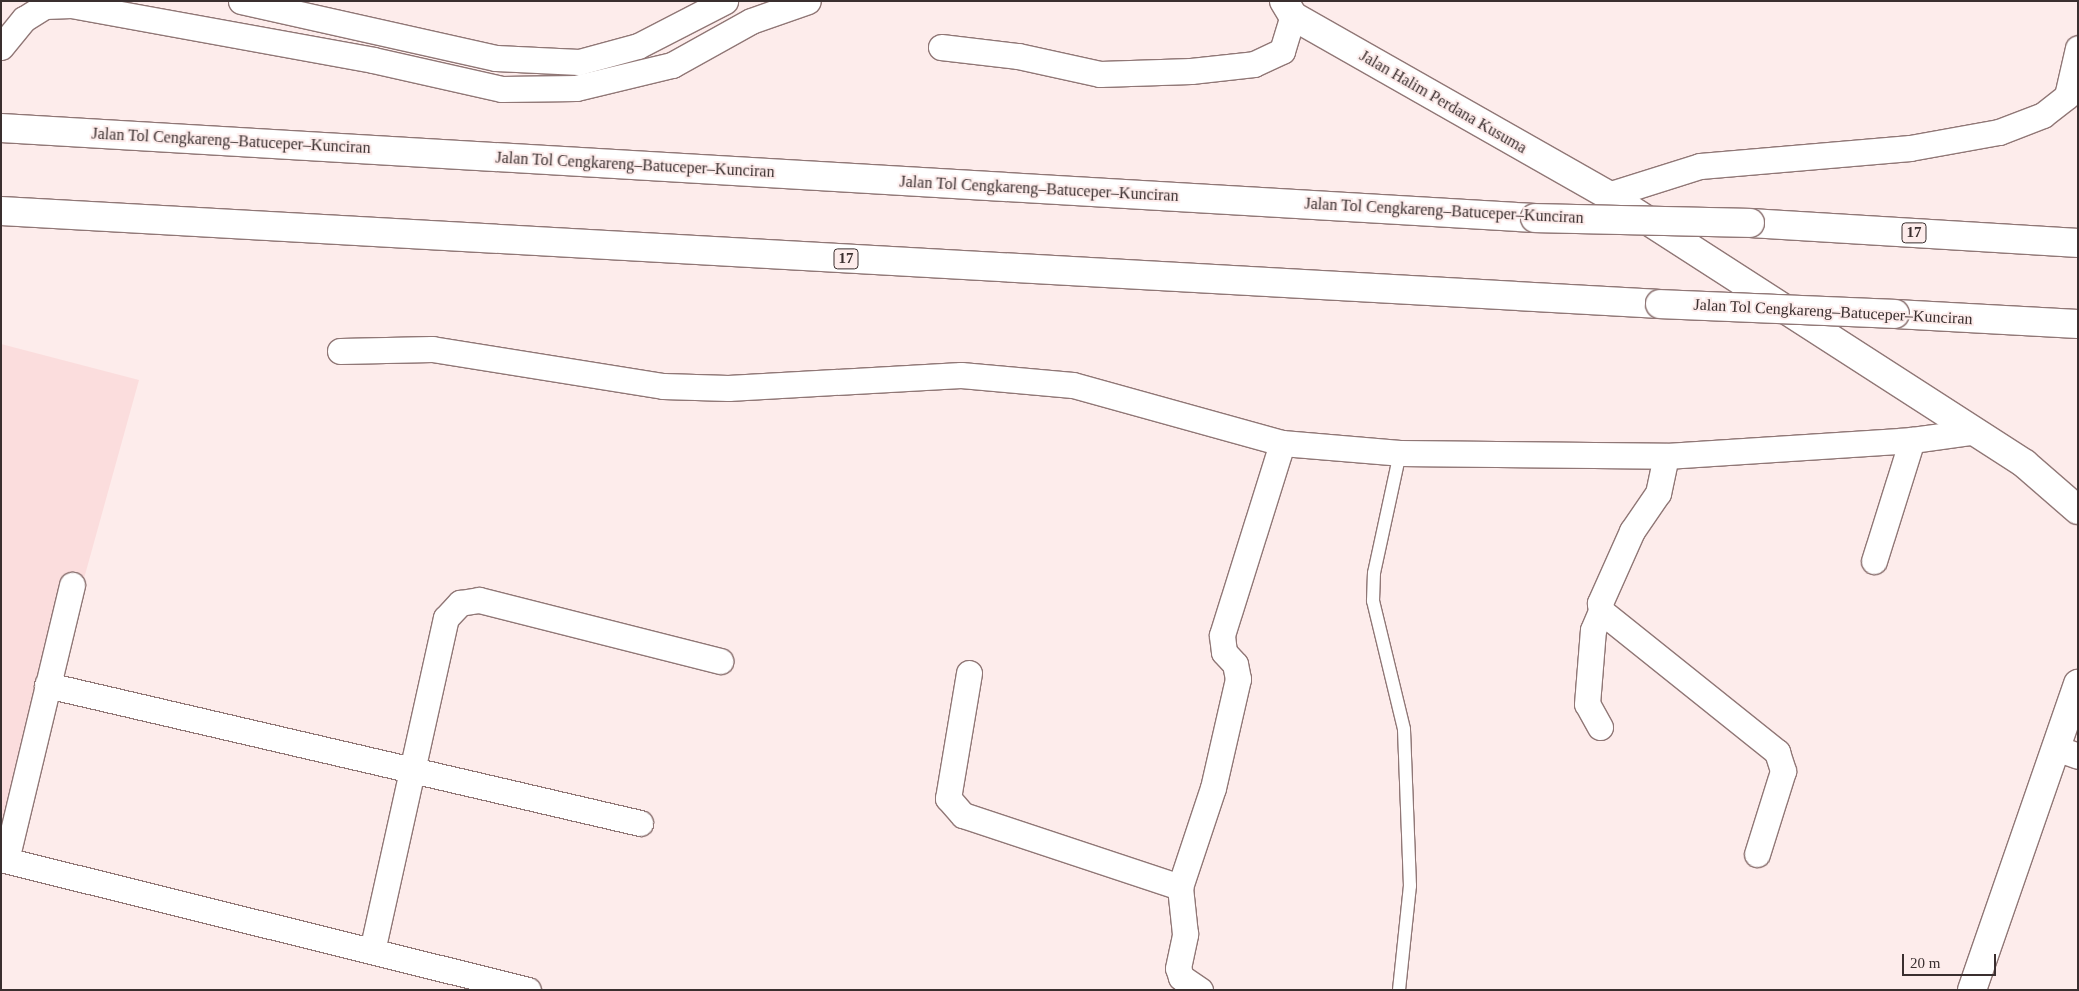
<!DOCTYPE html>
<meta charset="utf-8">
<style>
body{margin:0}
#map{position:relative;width:2079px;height:991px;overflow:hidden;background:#fdeceb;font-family:Georgia,serif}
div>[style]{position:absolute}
.built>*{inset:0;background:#fbdddd}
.roads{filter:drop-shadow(1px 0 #907776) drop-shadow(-1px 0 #907776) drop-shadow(0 1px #907776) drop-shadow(0 -1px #907776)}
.service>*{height:12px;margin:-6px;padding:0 6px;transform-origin:6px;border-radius:6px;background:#fff}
.minor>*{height:25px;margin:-12.5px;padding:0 12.5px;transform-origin:12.5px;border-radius:12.5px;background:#fff}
.secondary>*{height:28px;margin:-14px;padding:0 14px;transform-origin:14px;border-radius:14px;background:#fff}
.motorway>*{height:28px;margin:-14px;padding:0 14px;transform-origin:14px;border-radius:14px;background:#fff}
.bridges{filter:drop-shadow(1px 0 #907776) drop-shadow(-1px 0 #907776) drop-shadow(0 1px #907776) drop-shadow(0 -1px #907776)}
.motorway-bridge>*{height:28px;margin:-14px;padding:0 14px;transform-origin:14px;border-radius:14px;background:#fff}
span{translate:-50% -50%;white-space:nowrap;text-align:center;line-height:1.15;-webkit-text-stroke:4px #fdeceb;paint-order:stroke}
.shield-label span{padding:1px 4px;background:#fdeceb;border:1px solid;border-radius:4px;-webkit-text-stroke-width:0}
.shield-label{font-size:15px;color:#3a2f2f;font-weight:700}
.street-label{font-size:16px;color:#3a2f2f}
.frame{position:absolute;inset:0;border:2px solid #3a2f2f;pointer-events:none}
.scale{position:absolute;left:1902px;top:954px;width:94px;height:22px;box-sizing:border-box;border:2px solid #3a2f2f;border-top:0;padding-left:6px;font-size:15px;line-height:18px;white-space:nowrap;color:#3a2f2f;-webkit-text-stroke:4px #fdeceb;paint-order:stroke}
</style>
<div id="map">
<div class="built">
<i style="clip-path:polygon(1px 344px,139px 380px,6px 860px,1px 859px)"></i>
</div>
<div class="roads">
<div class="service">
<i style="left:1399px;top:990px;width:105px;rotate:-84deg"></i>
<i style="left:1410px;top:886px;width:157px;rotate:-92.2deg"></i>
<i style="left:1404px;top:729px;width:132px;rotate:-103.6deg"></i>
<i style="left:1373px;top:601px;width:28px;rotate:-88deg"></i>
<i style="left:1374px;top:573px;width:123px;rotate:-77.8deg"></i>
</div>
<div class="minor">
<i style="left:241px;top:1px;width:261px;rotate:12.6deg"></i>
<i style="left:496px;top:58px;width:83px;rotate:2.8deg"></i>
<i style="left:579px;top:62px;width:61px;rotate:-15.2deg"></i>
<i style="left:638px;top:46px;width:98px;rotate:-27.3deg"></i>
<i style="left:1px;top:47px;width:36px;rotate:-51deg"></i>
<i style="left:24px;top:19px;width:25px;rotate:-32deg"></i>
<i style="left:45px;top:6px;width:26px;rotate:-2deg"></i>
<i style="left:71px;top:5px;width:307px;rotate:10.3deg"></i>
<i style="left:373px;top:60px;width:132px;rotate:12.7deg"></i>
<i style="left:502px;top:89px;width:74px;rotate:-0.8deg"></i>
<i style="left:576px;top:88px;width:99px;rotate:-13.5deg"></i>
<i style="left:672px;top:65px;width:90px;rotate:-29.1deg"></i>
<i style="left:751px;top:21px;width:60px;rotate:-19.3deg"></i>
<i style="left:941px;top:47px;width:78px;rotate:6.7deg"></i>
<i style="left:1018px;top:56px;width:84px;rotate:12.4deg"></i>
<i style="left:1100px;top:74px;width:91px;rotate:-1.9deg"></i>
<i style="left:1191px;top:71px;width:63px;rotate:-6.3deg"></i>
<i style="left:1254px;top:64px;width:31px;rotate:-25deg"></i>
<i style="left:1282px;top:51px;width:37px;rotate:-73deg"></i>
<i style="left:1608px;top:195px;width:96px;rotate:-17.5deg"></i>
<i style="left:1700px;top:166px;width:211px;rotate:-4.9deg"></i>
<i style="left:1910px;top:148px;width:90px;rotate:-10.2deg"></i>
<i style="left:1999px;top:132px;width:47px;rotate:-21.1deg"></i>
<i style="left:2043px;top:115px;width:31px;rotate:-38deg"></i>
<i style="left:2067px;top:96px;width:49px;rotate:-77.1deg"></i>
<i style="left:340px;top:351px;width:92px;rotate:-1.2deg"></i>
<i style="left:432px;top:349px;width:234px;rotate:9.1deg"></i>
<i style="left:663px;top:386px;width:65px;rotate:1.8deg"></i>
<i style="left:728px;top:388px;width:233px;rotate:-3.2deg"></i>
<i style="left:961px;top:375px;width:112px;rotate:5.1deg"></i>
<i style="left:1073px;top:385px;width:217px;rotate:15.5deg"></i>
<i style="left:1282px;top:443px;width:118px;rotate:4.8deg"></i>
<i style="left:1400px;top:453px;width:266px;rotate:0.6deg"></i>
<i style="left:1666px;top:456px;width:247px;rotate:-3.7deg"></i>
<i style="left:1912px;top:440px;width:60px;rotate:-7.7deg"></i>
<i style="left:1666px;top:456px;width:38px;rotate:102deg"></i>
<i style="left:1658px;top:493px;width:46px;rotate:124.4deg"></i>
<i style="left:1632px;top:531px;width:79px;rotate:114deg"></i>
<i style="left:1600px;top:603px;width:8px;rotate:83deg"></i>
<i style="left:1601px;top:611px;width:226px;rotate:38.7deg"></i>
<i style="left:1777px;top:752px;width:20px;rotate:72deg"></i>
<i style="left:1783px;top:771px;width:87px;rotate:107.4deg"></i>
<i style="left:1874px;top:561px;width:127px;rotate:-72.6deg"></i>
<i style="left:969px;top:673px;width:127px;rotate:99.5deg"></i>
<i style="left:948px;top:798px;width:23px;rotate:49deg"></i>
<i style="left:963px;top:815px;width:229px;rotate:18.4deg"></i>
<i style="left:47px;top:685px;width:609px;rotate:13.1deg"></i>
<i style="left:1600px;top:727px;width:26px;rotate:-119deg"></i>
<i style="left:1587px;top:704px;width:74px;rotate:-85.4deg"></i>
<i style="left:1593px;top:630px;width:21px;rotate:-67deg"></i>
<i style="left:2056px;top:748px;width:23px;rotate:20deg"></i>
<i style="left:1px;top:859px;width:543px;rotate:13.96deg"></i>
<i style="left:6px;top:860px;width:283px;rotate:-76.5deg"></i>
<i style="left:372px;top:951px;width:341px;rotate:-77.5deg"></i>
<i style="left:446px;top:618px;width:21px;rotate:-47deg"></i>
<i style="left:460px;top:603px;width:19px;rotate:-9deg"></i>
<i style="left:479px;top:600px;width:249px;rotate:14.2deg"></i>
<i style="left:1200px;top:990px;width:23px;rotate:-146deg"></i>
<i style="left:1181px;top:977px;width:9px;rotate:-108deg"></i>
<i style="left:1178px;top:968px;width:35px;rotate:-78deg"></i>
<i style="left:1185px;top:934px;width:47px;rotate:-96.1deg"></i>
<i style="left:1180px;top:887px;width:104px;rotate:-71.6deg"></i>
<i style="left:1213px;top:788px;width:112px;rotate:-77.1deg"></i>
<i style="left:1238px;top:679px;width:15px;rotate:-101deg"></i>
<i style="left:1235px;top:664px;width:16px;rotate:-133deg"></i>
<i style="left:1224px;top:652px;width:17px;rotate:-97deg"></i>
<i style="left:1222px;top:635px;width:201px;rotate:-72.6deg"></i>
</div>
<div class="secondary">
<i style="left:1284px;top:1px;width:17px;rotate:59deg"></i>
<i style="left:1293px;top:16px;width:362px;rotate:29.6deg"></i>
<i style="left:1608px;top:195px;width:496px;rotate:32.8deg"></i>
<i style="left:2025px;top:464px;width:70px;rotate:41deg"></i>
<i style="left:1972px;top:990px;width:324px;rotate:-70.9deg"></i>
</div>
<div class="motorway">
<i style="left:1px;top:128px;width:1537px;rotate:3.36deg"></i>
<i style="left:1px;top:211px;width:1662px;rotate:3.21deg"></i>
<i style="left:1750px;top:223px;width:329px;rotate:3.5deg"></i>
<i style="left:1895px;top:314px;width:183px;rotate:3.1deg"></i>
</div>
</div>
<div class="bridges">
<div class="motorway-bridge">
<i style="left:1535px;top:218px;width:215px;rotate:1.3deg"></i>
<i style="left:1660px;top:304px;width:235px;rotate:2.4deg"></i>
</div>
</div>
<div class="shield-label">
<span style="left:1914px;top:233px">17</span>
<span style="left:846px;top:259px">17</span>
</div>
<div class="street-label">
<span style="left:1443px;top:102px;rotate:30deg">Jalan Halim Perdana Kusuma</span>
<span style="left:231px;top:141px;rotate:3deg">Jalan Tol Cengkareng–Batuceper–Kunciran</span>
<span style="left:635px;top:165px;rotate:3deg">Jalan Tol Cengkareng–Batuceper–Kunciran</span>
<span style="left:1039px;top:189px;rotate:3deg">Jalan Tol Cengkareng–Batuceper–Kunciran</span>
<span style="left:1444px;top:211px;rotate:3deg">Jalan Tol Cengkareng–Batuceper–Kunciran</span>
<span style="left:1833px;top:312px;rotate:3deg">Jalan Tol Cengkareng–Batuceper–Kunciran</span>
</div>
<div class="frame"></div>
<div class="scale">20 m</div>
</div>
